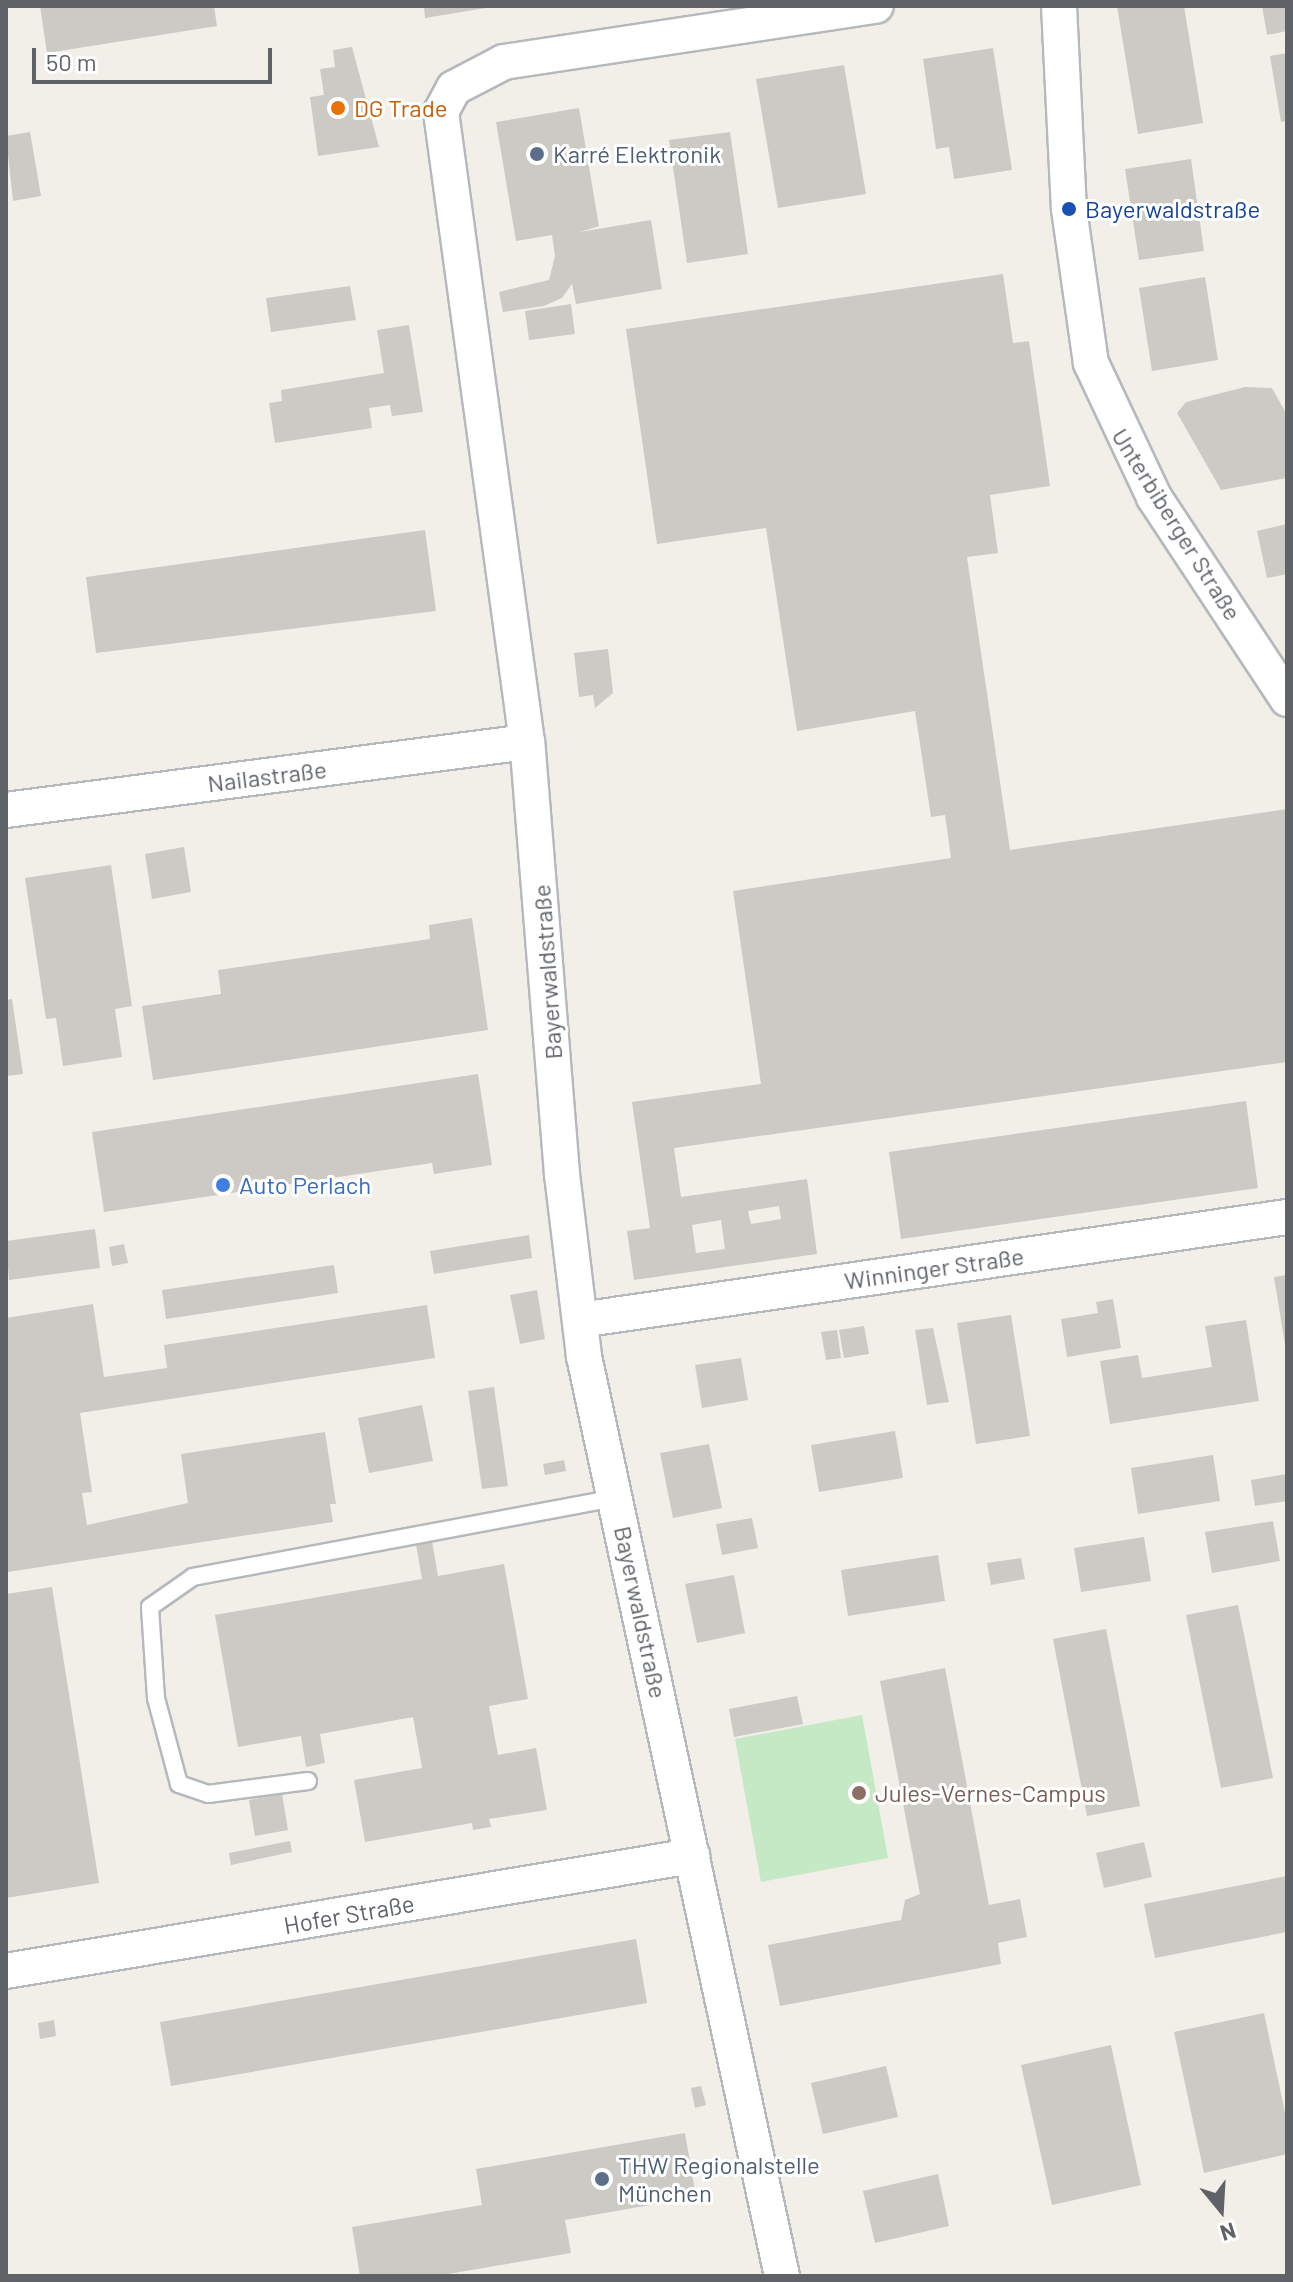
<!DOCTYPE html>
<meta charset="utf-8">
<style>
body{margin:0}
#map{position:relative;width:1293px;height:2282px;overflow:hidden;background:#f1efe8;font-family:Barlow,sans-serif}
div>[style]{position:absolute}
.green>*{inset:0;background:#c5e8c5}
.building>*{inset:0;background:#cccac5}
.roads{filter:drop-shadow(2px 0 #b5b8bc) drop-shadow(-2px 0 #b5b8bc) drop-shadow(0 2px #b5b8bc) drop-shadow(0 -2px #b5b8bc)}
.service>*{height:16px;margin:-8px;padding:0 8px;transform-origin:8px;border-radius:8px;background:#fff}
.minor>*{height:34px;margin:-17px;padding:0 17px;transform-origin:17px;border-radius:17px;background:#fff}
.dots>*{width:22px;height:22px;translate:-50% -50%;box-sizing:border-box;border:4px solid #fff;border-radius:50%}
span{translate:-50% -50%;white-space:nowrap;text-align:center;line-height:1.15;-webkit-text-stroke:6px #fff;paint-order:stroke}
.food-label{font-size:24px;color:#c56008}
.left{translate:0 -50%;text-align:left}
.service-label{font-size:24px;color:#4e5e75}
.transit-label{font-size:24px;color:#164399}
.street-label{font-size:24px;color:#5f6368}
.shop-label{font-size:24px;color:#366cbe}
.education-label{font-size:24px;color:#785e54}
.frame{position:absolute;inset:0;border:8px solid #5f6368;pointer-events:none}
.north{position:absolute;left:1181px;top:2170px;width:80px;height:80px;-webkit-text-stroke:6px #fff;paint-order:stroke;rotate:162deg;font-size:22px;font-weight:700;line-height:32px;text-align:center;color:#5f6368}
.north::after{content:'';display:block;margin:auto;width:28px;height:36px;background:#5f6368;clip-path:polygon(50% 0,100% 100%,50% 72%,0 100%)}
.scale{position:absolute;left:32px;top:48px;width:240px;height:36px;box-sizing:border-box;border:4px solid #5f6368;border-top:0;padding-left:10px;font-size:24px;line-height:28px;white-space:nowrap;color:#5f6368;-webkit-text-stroke:6px #fff;paint-order:stroke}
</style>
<div id="map">
<div class="green">
<i style="clip-path:polygon(862px 1715px,888px 1858px,761px 1882px,735px 1739px)"></i>
</div>
<div class="building">
<i style="clip-path:polygon(40px 6px,214px 6px,217px 26px,47px 53px)"></i>
<i style="clip-path:polygon(424px 6px,485px 6px,486px 8px,425px 18px)"></i>
<i style="clip-path:polygon(1117px 6px,1184px 6px,1203px 123px,1138px 134px)"></i>
<i style="clip-path:polygon(1262px 6px,1287px 6px,1287px 31px,1267px 35px)"></i>
<i style="clip-path:polygon(352px 47px,379px 147px,318px 156px,310px 97px,324px 95px,320px 69px,335px 67px,333px 50px)"></i>
<i style="clip-path:polygon(993px 48px,1012px 170px,954px 179px,949px 147px,936px 149px,923px 59px)"></i>
<i style="clip-path:polygon(1287px 53px,1287px 121px,1281px 122px,1270px 56px)"></i>
<i style="clip-path:polygon(844px 65px,866px 194px,778px 208px,756px 79px)"></i>
<i style="clip-path:polygon(579px 108px,599px 226px,580px 232px,651px 220px,662px 289px,576px 304px,572px 284px,562px 298px,544px 306px,503px 312px,499px 292px,549px 280px,555px 256px,552px 235px,516px 241px,496px 122px)"></i>
<i style="clip-path:polygon(30px 132px,41px 196px,13px 201px,6px 136px)"></i>
<i style="clip-path:polygon(730px 132px,748px 254px,687px 263px,669px 140px)"></i>
<i style="clip-path:polygon(1191px 159px,1204px 251px,1139px 260px,1125px 169px)"></i>
<i style="clip-path:polygon(evenodd,1003px 274px,1013px 343px,1029px 341px,1050px 486px,990px 495px,998px 553px,967px 557px,1010px 850px,1287px 809px,1287px 1062px,674px 1148px,681px 1197px,807px 1179px,817px 1254px,634px 1280px,627px 1231px,650px 1228px,632px 1102px,761px 1084px,733px 891px,951px 858px,945px 815px,931px 817px,915px 711px,797px 731px,766px 528px,657px 544px,626px 329px,1003px 274px,779px 1206px,781px 1219px,751px 1224px,748px 1211px,779px 1206px,1003px 274px,721px 1220px,725px 1249px,696px 1253px,692px 1225px,721px 1220px)"></i>
<i style="clip-path:polygon(1205px 277px,1218px 360px,1152px 371px,1139px 288px)"></i>
<i style="clip-path:polygon(350px 286px,356px 320px,271px 332px,266px 298px)"></i>
<i style="clip-path:polygon(571px 304px,575px 334px,529px 340px,525px 311px)"></i>
<i style="clip-path:polygon(409px 325px,423px 412px,392px 416px,390px 405px,369px 408px,372px 428px,275px 443px,269px 403px,282px 401px,281px 390px,384px 373px,377px 330px)"></i>
<i style="clip-path:polygon(1245px 387px,1272px 388px,1287px 415px,1287px 478px,1221px 490px,1177px 413px,1186px 402px)"></i>
<i style="clip-path:polygon(1287px 524px,1287px 574px,1267px 578px,1257px 531px)"></i>
<i style="clip-path:polygon(425px 530px,436px 611px,96px 653px,86px 577px)"></i>
<i style="clip-path:polygon(608px 649px,613px 693px,595px 708px,593px 695px,579px 697px,574px 653px)"></i>
<i style="clip-path:polygon(184px 847px,191px 892px,152px 899px,145px 854px)"></i>
<i style="clip-path:polygon(111px 865px,132px 1006px,115px 1009px,122px 1057px,63px 1066px,56px 1018px,46px 1019px,25px 878px)"></i>
<i style="clip-path:polygon(472px 918px,488px 1030px,153px 1080px,142px 1006px,221px 994px,218px 970px,430px 939px,429px 925px)"></i>
<i style="clip-path:polygon(12px 999px,23px 1074px,6px 1076px,6px 1000px)"></i>
<i style="clip-path:polygon(478px 1074px,492px 1165px,434px 1174px,432px 1163px,104px 1212px,92px 1132px)"></i>
<i style="clip-path:polygon(1246px 1101px,1258px 1188px,901px 1239px,889px 1152px)"></i>
<i style="clip-path:polygon(95px 1229px,100px 1268px,9px 1280px,6px 1241px)"></i>
<i style="clip-path:polygon(529px 1235px,532px 1258px,434px 1274px,430px 1251px)"></i>
<i style="clip-path:polygon(124px 1244px,128px 1263px,112px 1266px,109px 1247px)"></i>
<i style="clip-path:polygon(334px 1265px,338px 1293px,166px 1319px,162px 1290px)"></i>
<i style="clip-path:polygon(1287px 1275px,1287px 1345px,1285px 1345px,1274px 1277px)"></i>
<i style="clip-path:polygon(537px 1290px,545px 1339px,520px 1344px,510px 1295px)"></i>
<i style="clip-path:polygon(1113px 1299px,1121px 1348px,1067px 1357px,1061px 1319px,1098px 1313px,1096px 1302px)"></i>
<i style="clip-path:polygon(93px 1304px,104px 1377px,167px 1368px,164px 1345px,427px 1305px,435px 1358px,80px 1413px,92px 1492px,82px 1493px,87px 1525px,188px 1503px,181px 1454px,325px 1432px,336px 1504px,330px 1504px,333px 1522px,8px 1572px,6px 1318px)"></i>
<i style="clip-path:polygon(1011px 1315px,1030px 1436px,976px 1444px,957px 1323px)"></i>
<i style="clip-path:polygon(1246px 1320px,1259px 1401px,1110px 1424px,1100px 1361px,1138px 1355px,1142px 1378px,1212px 1367px,1205px 1326px)"></i>
<i style="clip-path:polygon(864px 1326px,869px 1354px,844px 1358px,839px 1330px)"></i>
<i style="clip-path:polygon(933px 1328px,949px 1402px,927px 1405px,915px 1330px)"></i>
<i style="clip-path:polygon(837px 1330px,841px 1358px,826px 1360px,821px 1332px)"></i>
<i style="clip-path:polygon(741px 1358px,748px 1400px,702px 1408px,695px 1365px)"></i>
<i style="clip-path:polygon(494px 1387px,508px 1486px,482px 1489px,468px 1391px)"></i>
<i style="clip-path:polygon(422px 1405px,433px 1461px,369px 1473px,358px 1418px)"></i>
<i style="clip-path:polygon(895px 1431px,903px 1478px,819px 1492px,811px 1445px)"></i>
<i style="clip-path:polygon(709px 1444px,722px 1508px,673px 1518px,660px 1453px)"></i>
<i style="clip-path:polygon(1213px 1455px,1220px 1501px,1138px 1514px,1131px 1468px)"></i>
<i style="clip-path:polygon(564px 1460px,566px 1471px,545px 1475px,543px 1464px)"></i>
<i style="clip-path:polygon(1287px 1474px,1287px 1501px,1255px 1506px,1251px 1480px)"></i>
<i style="clip-path:polygon(752px 1518px,758px 1548px,722px 1555px,716px 1524px)"></i>
<i style="clip-path:polygon(1273px 1521px,1280px 1561px,1212px 1573px,1205px 1532px)"></i>
<i style="clip-path:polygon(1144px 1537px,1151px 1581px,1081px 1592px,1074px 1548px)"></i>
<i style="clip-path:polygon(432px 1541px,438px 1576px,504px 1564px,528px 1699px,489px 1706px,498px 1755px,536px 1748px,547px 1810px,489px 1819px,491px 1827px,473px 1830px,472px 1823px,365px 1842px,354px 1780px,422px 1768px,413px 1717px,320px 1734px,325px 1763px,306px 1767px,301px 1736px,238px 1747px,215px 1615px,422px 1579px,416px 1544px)"></i>
<i style="clip-path:polygon(938px 1555px,945px 1601px,848px 1616px,841px 1570px)"></i>
<i style="clip-path:polygon(1021px 1558px,1025px 1579px,991px 1585px,987px 1563px)"></i>
<i style="clip-path:polygon(734px 1575px,745px 1633px,697px 1643px,685px 1584px)"></i>
<i style="clip-path:polygon(52px 1587px,99px 1883px,6px 1898px,6px 1594px)"></i>
<i style="clip-path:polygon(1238px 1605px,1273px 1778px,1221px 1788px,1186px 1615px)"></i>
<i style="clip-path:polygon(1106px 1629px,1140px 1806px,1087px 1816px,1053px 1639px)"></i>
<i style="clip-path:polygon(945px 1668px,989px 1905px,1020px 1899px,1027px 1937px,998px 1943px,1001px 1964px,780px 2006px,768px 1945px,901px 1920px,905px 1900px,920px 1894px,880px 1681px)"></i>
<i style="clip-path:polygon(797px 1696px,803px 1724px,734px 1737px,729px 1709px)"></i>
<i style="clip-path:polygon(282px 1794px,288px 1830px,255px 1836px,249px 1800px)"></i>
<i style="clip-path:polygon(290px 1841px,292px 1852px,231px 1865px,229px 1853px)"></i>
<i style="clip-path:polygon(1144px 1842px,1152px 1877px,1104px 1888px,1096px 1853px)"></i>
<i style="clip-path:polygon(1287px 1876px,1287px 1932px,1155px 1958px,1144px 1904px)"></i>
<i style="clip-path:polygon(636px 1939px,647px 2003px,171px 2086px,160px 2022px)"></i>
<i style="clip-path:polygon(1264px 2013px,1287px 2122px,1287px 2154px,1204px 2173px,1174px 2032px)"></i>
<i style="clip-path:polygon(54px 2020px,56px 2036px,40px 2039px,38px 2023px)"></i>
<i style="clip-path:polygon(1111px 2045px,1141px 2185px,1052px 2205px,1021px 2065px)"></i>
<i style="clip-path:polygon(886px 2066px,898px 2117px,823px 2134px,811px 2083px)"></i>
<i style="clip-path:polygon(701px 2086px,706px 2105px,695px 2108px,691px 2088px)"></i>
<i style="clip-path:polygon(685px 2133px,696px 2197px,565px 2220px,571px 2253px,436px 2276px,360px 2276px,352px 2227px,482px 2205px,476px 2169px)"></i>
<i style="clip-path:polygon(938px 2174px,949px 2226px,875px 2243px,863px 2191px)"></i>
</div>
<div class="roads">
<div class="service">
<i style="left:308px;top:1781px;width:101px;rotate:172.6deg"></i>
<i style="left:208px;top:1794px;width:31px;rotate:-161deg"></i>
<i style="left:179px;top:1784px;width:89px;rotate:-105deg"></i>
<i style="left:156px;top:1698px;width:91px;rotate:-93.8deg"></i>
<i style="left:150px;top:1607px;width:52px;rotate:-34.9deg"></i>
<i style="left:193px;top:1577px;width:431px;rotate:-10.6deg"></i>
</div>
<div class="minor">
<i style="left:1059px;top:6px;width:203px;rotate:87.2deg"></i>
<i style="left:1069px;top:209px;width:156px;rotate:81.9deg"></i>
<i style="left:1091px;top:363px;width:148px;rotate:64.8deg"></i>
<i style="left:1154px;top:497px;width:242px;rotate:56.6deg"></i>
<i style="left:6px;top:810px;width:525px;rotate:-7.44deg"></i>
<i style="left:580px;top:1320px;width:714px;rotate:-8.29deg"></i>
<i style="left:6px;top:1971px;width:696px;rotate:-9.52deg"></i>
<i style="left:782px;top:2276px;width:941px;rotate:-102.15deg"></i>
<i style="left:584px;top:1356px;width:183px;rotate:-96.9deg"></i>
<i style="left:562px;top:1174px;width:433px;rotate:-94.6deg"></i>
<i style="left:527px;top:742px;width:636px;rotate:-97.77deg"></i>
<i style="left:441px;top:112px;width:27px;rotate:-62deg"></i>
<i style="left:454px;top:88px;width:56px;rotate:-27.5deg"></i>
<i style="left:504px;top:62px;width:376px;rotate:-8.6deg"></i>
</div>
</div>
<div class="dots">
<i style="left:338px;top:108px;background:#e8710a"></i>
<i style="left:537px;top:154px;background:#5c6f8a"></i>
<i style="left:1069px;top:209px;background:#1a4fb4"></i>
<i style="left:223px;top:1185px;background:#3f7fe0"></i>
<i style="left:859px;top:1793px;background:#8d6e63"></i>
<i style="left:602px;top:2179px;background:#5c6f8a"></i>
</div>
<div class="food-label">
<span class="left" style="left:354px;top:108px">DG Trade</span>
</div>
<div class="service-label">
<span class="left" style="left:553px;top:154px">Karré Elektronik</span>
<span class="left" style="left:618px;top:2179px">THW Regionalstelle<br>München</span>
</div>
<div class="transit-label">
<span class="left" style="left:1085px;top:209px">Bayerwaldstraße</span>
</div>
<div class="street-label">
<span style="left:1177px;top:524px;rotate:58deg">Unterbiberger Straße</span>
<span style="left:267px;top:776px;rotate:-7deg">Nailastraße</span>
<span style="left:547px;top:972px;rotate:-94deg">Bayerwaldstraße</span>
<span style="left:934px;top:1268px;rotate:-8deg">Winninger Straße</span>
<span style="left:641px;top:1612px;rotate:78deg">Bayerwaldstraße</span>
<span style="left:349px;top:1914px;rotate:-10deg">Hofer Straße</span>
</div>
<div class="shop-label">
<span class="left" style="left:239px;top:1185px">Auto Perlach</span>
</div>
<div class="education-label">
<span class="left" style="left:875px;top:1793px">Jules-Vernes-Campus</span>
</div>
<div class="frame"></div>
<div class="north">N</div>
<div class="scale">50 m</div>
</div>
